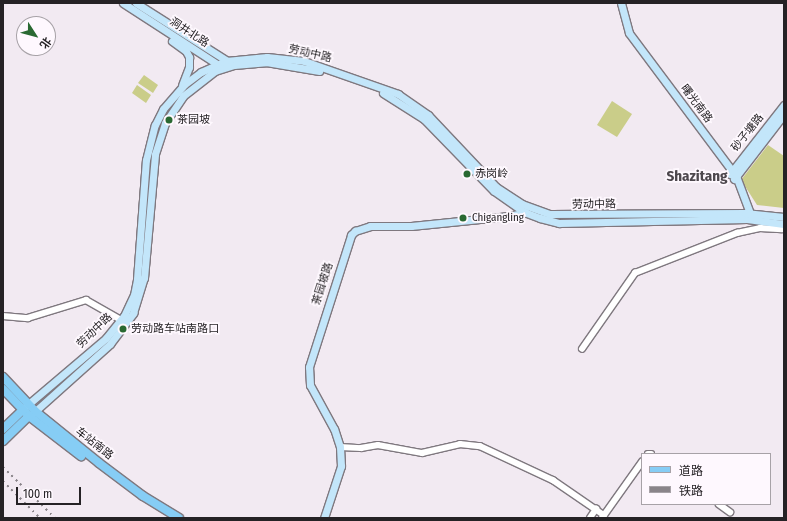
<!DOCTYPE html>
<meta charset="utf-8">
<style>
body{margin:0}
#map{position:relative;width:787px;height:521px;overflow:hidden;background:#f2eaf2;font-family:"Fira Sans Condensed","Noto Sans SC",sans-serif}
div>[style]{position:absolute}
.green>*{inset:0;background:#cacd89}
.roads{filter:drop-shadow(1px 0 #7f787f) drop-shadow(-1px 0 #7f787f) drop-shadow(0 1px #7f787f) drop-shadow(0 -1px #7f787f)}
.street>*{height:5.5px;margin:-2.75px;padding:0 2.75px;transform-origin:2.75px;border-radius:2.75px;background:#fff}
.secondary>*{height:7px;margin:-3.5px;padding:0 3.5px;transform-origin:3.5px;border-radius:3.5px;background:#c3e6fa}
.primary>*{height:8px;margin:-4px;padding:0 4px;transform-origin:4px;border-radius:4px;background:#86cdf5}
.rail>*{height:1.5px;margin-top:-0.75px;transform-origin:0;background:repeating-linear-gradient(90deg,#8a858a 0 2px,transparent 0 6px)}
.dots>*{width:11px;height:11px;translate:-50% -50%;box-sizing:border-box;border:2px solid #fef8fe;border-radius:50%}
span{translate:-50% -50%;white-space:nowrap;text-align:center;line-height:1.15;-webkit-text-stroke:3.5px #fef8fe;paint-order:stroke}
.street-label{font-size:11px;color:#252225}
.poi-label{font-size:11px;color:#252225}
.left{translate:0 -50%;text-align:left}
.district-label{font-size:15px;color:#4d474d;font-weight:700}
.frame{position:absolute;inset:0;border:4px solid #252225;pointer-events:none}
.legend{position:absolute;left:641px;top:453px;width:130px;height:52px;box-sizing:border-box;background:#fef8fe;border:1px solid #a7a2a7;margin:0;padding:5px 7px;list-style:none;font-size:12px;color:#252225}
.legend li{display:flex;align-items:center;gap:8px;height:20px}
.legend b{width:20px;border:1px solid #a7a2a7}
.north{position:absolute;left:16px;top:16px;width:40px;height:40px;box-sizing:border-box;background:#fef8fe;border:1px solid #a7a2a7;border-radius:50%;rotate:126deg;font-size:11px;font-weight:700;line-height:16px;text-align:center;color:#252225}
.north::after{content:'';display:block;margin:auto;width:14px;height:18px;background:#296932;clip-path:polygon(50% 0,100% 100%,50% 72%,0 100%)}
.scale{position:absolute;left:16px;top:487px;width:65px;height:18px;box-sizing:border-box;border:2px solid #252225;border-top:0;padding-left:5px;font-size:12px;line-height:14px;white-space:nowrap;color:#252225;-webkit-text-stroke:3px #fef8fe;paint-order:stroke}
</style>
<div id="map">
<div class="green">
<i style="clip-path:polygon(144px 75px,158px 85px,153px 93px,138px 83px)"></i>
<i style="clip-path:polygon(137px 85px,151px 95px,146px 103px,132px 93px)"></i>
<i style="clip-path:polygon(612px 101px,632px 114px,617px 137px,597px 125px)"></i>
<i style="clip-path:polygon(768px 145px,784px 156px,784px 208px,757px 205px,741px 180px)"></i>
</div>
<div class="roads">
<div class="street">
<i style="left:3px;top:316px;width:25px;rotate:5deg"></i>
<i style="left:28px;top:318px;width:61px;rotate:-17.2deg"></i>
<i style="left:86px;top:300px;width:43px;rotate:29.6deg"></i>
<i style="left:582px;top:349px;width:93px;rotate:-55.1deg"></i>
<i style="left:635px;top:273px;width:110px;rotate:-21.4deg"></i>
<i style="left:737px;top:233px;width:24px;rotate:-12deg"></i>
<i style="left:760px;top:228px;width:22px;rotate:3deg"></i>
<i style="left:340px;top:447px;width:21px;rotate:3deg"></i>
<i style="left:361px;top:448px;width:17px;rotate:-10deg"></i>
<i style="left:378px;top:445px;width:45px;rotate:10.3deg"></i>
<i style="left:422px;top:453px;width:39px;rotate:-13deg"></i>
<i style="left:460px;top:444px;width:20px;rotate:6deg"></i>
<i style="left:480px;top:446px;width:81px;rotate:25deg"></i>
<i style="left:553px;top:480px;width:62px;rotate:34.5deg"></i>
<i style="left:648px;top:454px;width:3px"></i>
<i style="left:719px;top:504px;width:14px;rotate:36deg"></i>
<i style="left:590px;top:518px;width:11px;rotate:-56deg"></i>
<i style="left:602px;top:518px;width:69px;rotate:-54.5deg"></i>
</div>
<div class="secondary">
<i style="left:123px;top:3px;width:116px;rotate:33deg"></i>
<i style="left:136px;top:3px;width:110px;rotate:32.4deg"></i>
<i style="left:621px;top:3px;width:31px;rotate:75deg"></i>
<i style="left:629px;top:33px;width:179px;rotate:53.2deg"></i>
<i style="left:736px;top:176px;width:43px;rotate:69.4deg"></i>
<i style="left:172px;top:41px;width:17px;rotate:36deg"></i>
<i style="left:186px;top:51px;width:7px;rotate:63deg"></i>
<i style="left:189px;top:57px;width:10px;rotate:90deg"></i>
<i style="left:189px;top:67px;width:19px;rotate:111deg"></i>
<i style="left:383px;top:93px;width:49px;rotate:32.4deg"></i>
<i style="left:424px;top:119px;width:100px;rotate:45.8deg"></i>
<i style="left:494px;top:191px;width:37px;rotate:35deg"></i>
<i style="left:524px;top:212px;width:17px;rotate:21deg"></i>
<i style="left:540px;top:218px;width:20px;rotate:15deg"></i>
<i style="left:559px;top:223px;width:188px;rotate:-1.2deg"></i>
<i style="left:747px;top:219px;width:37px;rotate:8deg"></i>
<i style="left:730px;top:174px;width:88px;rotate:-52deg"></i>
<i style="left:734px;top:179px;width:82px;rotate:-52.4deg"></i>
<i style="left:25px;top:407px;width:106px;rotate:-40.4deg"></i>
<i style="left:106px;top:338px;width:28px;rotate:-51deg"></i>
<i style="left:124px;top:316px;width:23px;rotate:-65deg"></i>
<i style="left:134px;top:295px;width:16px;rotate:-79deg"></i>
<i style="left:137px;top:279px;width:119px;rotate:-85.7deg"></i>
<i style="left:146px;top:160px;width:36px;rotate:-76deg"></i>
<i style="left:155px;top:125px;width:18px;rotate:-63deg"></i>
<i style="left:163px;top:109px;width:33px;rotate:-49deg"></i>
<i style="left:185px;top:84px;width:20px;rotate:-37deg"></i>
<i style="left:201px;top:72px;width:27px;rotate:-24deg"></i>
<i style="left:226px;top:61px;width:41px;rotate:-5.6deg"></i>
<i style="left:267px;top:57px;width:37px;rotate:6deg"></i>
<i style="left:304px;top:61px;width:100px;rotate:19.3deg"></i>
<i style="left:398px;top:94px;width:37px;rotate:35deg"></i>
<i style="left:428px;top:115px;width:99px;rotate:46.6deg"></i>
<i style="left:496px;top:187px;width:31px;rotate:33deg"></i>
<i style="left:522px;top:204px;width:30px;rotate:20deg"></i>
<i style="left:550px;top:214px;width:195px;rotate:-0.3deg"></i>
<i style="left:745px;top:213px;width:39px;rotate:6deg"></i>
<i style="left:32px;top:414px;width:105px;rotate:-41.9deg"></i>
<i style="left:110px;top:344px;width:39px;rotate:-53deg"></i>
<i style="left:133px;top:313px;width:37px;rotate:-73deg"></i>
<i style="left:144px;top:278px;width:124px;rotate:-84.9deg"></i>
<i style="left:155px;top:154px;width:33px;rotate:-72deg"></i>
<i style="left:165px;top:123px;width:32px;rotate:-56deg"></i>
<i style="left:183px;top:96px;width:41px;rotate:-38deg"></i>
<i style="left:215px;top:71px;width:20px;rotate:-18deg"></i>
<i style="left:234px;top:65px;width:32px;rotate:-5deg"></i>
<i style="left:266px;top:62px;width:54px;rotate:9.6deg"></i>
<i style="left:324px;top:518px;width:55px;rotate:-71.9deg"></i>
<i style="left:341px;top:466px;width:19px;rotate:-93deg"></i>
<i style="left:340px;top:447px;width:19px;rotate:-108deg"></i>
<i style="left:334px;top:429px;width:50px;rotate:-118.6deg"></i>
<i style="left:310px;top:385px;width:18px;rotate:-93deg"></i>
<i style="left:309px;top:367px;width:139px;rotate:-72.3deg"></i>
<i style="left:351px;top:235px;width:6px;rotate:-45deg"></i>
<i style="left:355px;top:231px;width:16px;rotate:-18deg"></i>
<i style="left:370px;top:226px;width:41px"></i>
<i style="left:411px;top:226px;width:99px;rotate:-5.8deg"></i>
<i style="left:509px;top:216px;width:17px;rotate:-13deg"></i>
</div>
<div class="primary">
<i style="left:3px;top:377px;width:47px;rotate:46.7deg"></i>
<i style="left:35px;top:411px;width:82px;rotate:39.1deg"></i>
<i style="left:99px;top:463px;width:55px;rotate:36.9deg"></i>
<i style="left:143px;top:496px;width:42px;rotate:31.4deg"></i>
<i style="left:3px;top:389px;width:37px;rotate:46deg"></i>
<i style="left:29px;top:416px;width:66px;rotate:37.6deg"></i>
<i style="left:3px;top:429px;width:28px;rotate:-44deg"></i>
<i style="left:3px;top:441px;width:36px;rotate:-44deg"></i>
</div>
</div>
<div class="rail">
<i style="left:3px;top:467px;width:73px;rotate:44.4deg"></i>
<i style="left:3px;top:481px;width:52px;rotate:45deg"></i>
</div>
<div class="dots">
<i style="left:169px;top:120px;background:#296932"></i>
<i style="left:467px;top:174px;background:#296932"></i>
<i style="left:463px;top:218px;background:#296932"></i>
<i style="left:123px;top:329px;background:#296932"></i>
</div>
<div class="street-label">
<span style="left:189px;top:33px;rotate:33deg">洞井北路</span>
<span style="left:310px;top:54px;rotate:13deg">劳动中路</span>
<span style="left:696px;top:104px;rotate:53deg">曙光南路</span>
<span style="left:748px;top:133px;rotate:-52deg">砂子塘路</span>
<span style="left:594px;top:205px;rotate:-1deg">劳动中路</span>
<span style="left:323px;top:284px;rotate:-72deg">茶园坡路</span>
<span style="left:95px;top:331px;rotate:-44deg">劳动中路</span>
<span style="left:94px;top:444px;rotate:38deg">车站南路</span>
</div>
<div class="poi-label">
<span class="left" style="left:177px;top:120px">茶园坡</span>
<span class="left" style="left:475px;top:174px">赤岗岭</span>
<span class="left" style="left:472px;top:218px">Chigangling</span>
<span class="left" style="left:131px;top:329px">劳动路车站南路口</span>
</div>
<div class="district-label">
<span style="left:697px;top:177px">Shazitang</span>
</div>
<div class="frame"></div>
<ul class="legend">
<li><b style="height:5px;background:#86cdf5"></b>道路</li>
<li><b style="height:5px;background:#8a858a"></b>铁路</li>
</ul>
<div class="north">北</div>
<div class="scale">100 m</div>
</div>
